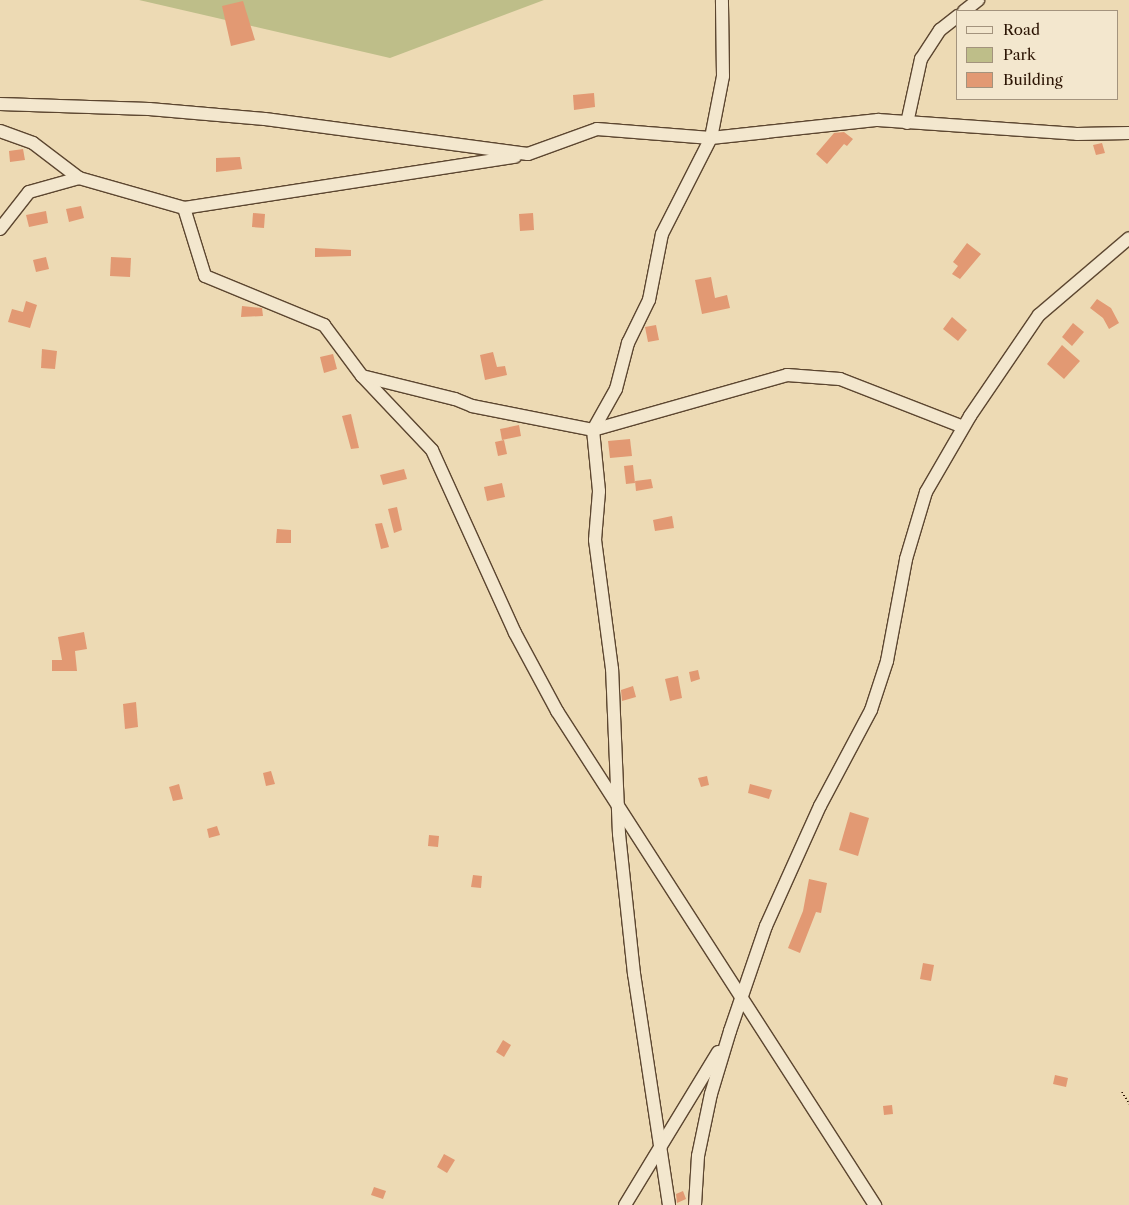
<!DOCTYPE html>
<style>
body{margin:0}
#map{position:relative;width:1129px;height:1205px;overflow:hidden;background:#eddab4;font-family:"Libre Caslon Text",serif}
div>[style]{position:absolute}
.green>*{inset:0;background:#bebe89}
.building>*{inset:0;background:#e29973}
.path>*{height:2px;margin-top:-1px;transform-origin:0;background:repeating-linear-gradient(90deg,#2c1504 0 1px,transparent 0 3.5px)}
.roads{filter:drop-shadow(1px 0 #5c4630) drop-shadow(-1px 0 #5c4630) drop-shadow(0 1px #5c4630) drop-shadow(0 -1px #5c4630)}
.minor>*{height:12px;margin:-6px;padding:0 6px;transform-origin:6px;border-radius:6px;background:#f3e7ce}
span{translate:-50% -50%;white-space:nowrap;text-align:center;line-height:1.15;-webkit-text-stroke:5px #f3e7ce;paint-order:stroke}
.legend{position:absolute;left:956px;top:10px;width:162px;height:90px;box-sizing:border-box;background:#f3e7ce;border:1px solid #a3937d;margin:0;padding:6px 9px;list-style:none;font-size:15px;color:#2c1504}
.legend li{display:flex;align-items:center;gap:10px;height:25px}
.legend b{width:25px;border:1px solid #a3937d}
</style>
<div id="map">
<div class="green">
<i style="clip-path:polygon(139px 0,544px 0,390px 58px)"></i>
</div>
<div class="building">
<i style="clip-path:polygon(243px 1px,255px 40px,231px 46px,222px 6px)"></i>
<i style="clip-path:polygon(594px 93px,595px 107px,574px 110px,573px 95px)"></i>
<i style="clip-path:polygon(844px 132px,853px 139px,847px 146px,844px 144px,827px 164px,816px 154px,834px 133px)"></i>
<i style="clip-path:polygon(1102px 143px,1105px 153px,1096px 155px,1093px 145px)"></i>
<i style="clip-path:polygon(23px 149px,25px 160px,10px 162px,9px 151px)"></i>
<i style="clip-path:polygon(240px 157px,242px 169px,216px 172px,216px 158px)"></i>
<i style="clip-path:polygon(81px 206px,84px 218px,69px 222px,66px 209px)"></i>
<i style="clip-path:polygon(46px 211px,48px 223px,29px 227px,26px 215px)"></i>
<i style="clip-path:polygon(253px 213px,265px 214px,264px 228px,252px 227px)"></i>
<i style="clip-path:polygon(533px 213px,534px 230px,520px 231px,519px 214px)"></i>
<i style="clip-path:polygon(967px 243px,981px 254px,960px 279px,952px 274px,958px 266px,953px 262px)"></i>
<i style="clip-path:polygon(315px 248px,351px 250px,351px 256px,315px 257px)"></i>
<i style="clip-path:polygon(46px 257px,49px 269px,36px 272px,33px 260px)"></i>
<i style="clip-path:polygon(111px 257px,131px 258px,130px 277px,110px 276px)"></i>
<i style="clip-path:polygon(711px 277px,715px 298px,727px 295px,730px 308px,702px 314px,695px 280px)"></i>
<i style="clip-path:polygon(1097px 299px,1111px 308px,1119px 323px,1109px 329px,1103px 318px,1090px 308px)"></i>
<i style="clip-path:polygon(26px 301px,37px 305px,30px 328px,8px 322px,12px 309px,23px 312px)"></i>
<i style="clip-path:polygon(242px 306px,262px 308px,263px 316px,241px 317px)"></i>
<i style="clip-path:polygon(952px 317px,967px 330px,958px 341px,943px 329px)"></i>
<i style="clip-path:polygon(1073px 323px,1084px 332px,1072px 346px,1062px 337px)"></i>
<i style="clip-path:polygon(656px 325px,659px 340px,648px 342px,645px 327px)"></i>
<i style="clip-path:polygon(1062px 345px,1080px 361px,1064px 379px,1047px 364px)"></i>
<i style="clip-path:polygon(42px 349px,57px 351px,55px 369px,41px 368px)"></i>
<i style="clip-path:polygon(493px 352px,497px 367px,505px 366px,507px 375px,485px 380px,480px 355px)"></i>
<i style="clip-path:polygon(333px 354px,337px 369px,324px 373px,320px 357px)"></i>
<i style="clip-path:polygon(351px 414px,359px 448px,351px 449px,342px 416px)"></i>
<i style="clip-path:polygon(519px 425px,521px 436px,502px 440px,500px 429px)"></i>
<i style="clip-path:polygon(630px 439px,632px 456px,610px 458px,608px 441px)"></i>
<i style="clip-path:polygon(504px 440px,507px 454px,498px 456px,495px 442px)"></i>
<i style="clip-path:polygon(633px 465px,635px 483px,626px 484px,624px 466px)"></i>
<i style="clip-path:polygon(404px 469px,407px 479px,383px 485px,380px 475px)"></i>
<i style="clip-path:polygon(651px 479px,653px 488px,636px 491px,635px 481px)"></i>
<i style="clip-path:polygon(502px 483px,505px 497px,487px 501px,484px 487px)"></i>
<i style="clip-path:polygon(397px 507px,402px 530px,394px 533px,388px 509px)"></i>
<i style="clip-path:polygon(672px 516px,674px 528px,655px 531px,653px 520px)"></i>
<i style="clip-path:polygon(382px 523px,389px 547px,381px 549px,375px 524px)"></i>
<i style="clip-path:polygon(277px 529px,291px 530px,291px 543px,276px 543px)"></i>
<i style="clip-path:polygon(84px 632px,87px 649px,75px 651px,77px 671px,52px 671px,52px 660px,62px 660px,58px 637px)"></i>
<i style="clip-path:polygon(698px 670px,700px 679px,691px 682px,689px 672px)"></i>
<i style="clip-path:polygon(678px 676px,682px 698px,670px 701px,665px 679px)"></i>
<i style="clip-path:polygon(633px 686px,636px 697px,622px 701px,621px 690px)"></i>
<i style="clip-path:polygon(136px 702px,138px 727px,125px 729px,123px 704px)"></i>
<i style="clip-path:polygon(271px 771px,275px 784px,266px 786px,263px 773px)"></i>
<i style="clip-path:polygon(707px 776px,709px 785px,701px 787px,698px 778px)"></i>
<i style="clip-path:polygon(179px 784px,183px 799px,173px 801px,169px 787px)"></i>
<i style="clip-path:polygon(750px 784px,772px 790px,769px 799px,748px 793px)"></i>
<i style="clip-path:polygon(850px 812px,869px 818px,858px 856px,839px 850px)"></i>
<i style="clip-path:polygon(217px 826px,220px 835px,209px 838px,207px 829px)"></i>
<i style="clip-path:polygon(429px 835px,439px 836px,438px 847px,428px 846px)"></i>
<i style="clip-path:polygon(473px 875px,482px 876px,481px 888px,471px 887px)"></i>
<i style="clip-path:polygon(809px 879px,827px 883px,821px 913px,816px 912px,800px 953px,788px 948px,803px 911px)"></i>
<i style="clip-path:polygon(923px 963px,934px 965px,931px 981px,920px 979px)"></i>
<i style="clip-path:polygon(503px 1040px,511px 1045px,504px 1057px,496px 1052px)"></i>
<i style="clip-path:polygon(1055px 1075px,1068px 1078px,1066px 1087px,1053px 1084px)"></i>
<i style="clip-path:polygon(892px 1105px,893px 1114px,884px 1115px,883px 1106px)"></i>
<i style="clip-path:polygon(444px 1154px,455px 1160px,447px 1173px,437px 1167px)"></i>
<i style="clip-path:polygon(374px 1187px,386px 1191px,383px 1199px,371px 1195px)"></i>
<i style="clip-path:polygon(683px 1191px,686px 1199px,677px 1203px,676px 1194px)"></i>
</div>
<div class="path">
<i style="left:1122px;top:1092px;width:14px;rotate:60deg"></i>
</div>
<div class="roads">
<div class="minor">
<i style="left:964px;top:11px;width:18px;rotate:-38deg"></i>
<i style="left:0;top:104px;width:149px;rotate:1.9deg"></i>
<i style="left:149px;top:109px;width:116px;rotate:4.9deg"></i>
<i style="left:265px;top:119px;width:265px;rotate:7.6deg"></i>
<i style="left:528px;top:154px;width:73px;rotate:-19.9deg"></i>
<i style="left:597px;top:129px;width:114px;rotate:4.5deg"></i>
<i style="left:711px;top:138px;width:168px;rotate:-6.2deg"></i>
<i style="left:878px;top:120px;width:199px;rotate:4deg"></i>
<i style="left:1077px;top:134px;width:52px;rotate:-1.1deg"></i>
<i style="left:907px;top:123px;width:66px;rotate:-77.7deg"></i>
<i style="left:921px;top:59px;width:35px;rotate:-57deg"></i>
<i style="left:940px;top:30px;width:23px;rotate:-38deg"></i>
<i style="left:0;top:131px;width:35px;rotate:20deg"></i>
<i style="left:33px;top:143px;width:58px;rotate:37.3deg"></i>
<i style="left:184px;top:208px;width:71px;rotate:72.8deg"></i>
<i style="left:205px;top:276px;width:129px;rotate:22.4deg"></i>
<i style="left:324px;top:325px;width:64px;rotate:53.3deg"></i>
<i style="left:362px;top:376px;width:102px;rotate:46.6deg"></i>
<i style="left:432px;top:450px;width:201px;rotate:65.6deg"></i>
<i style="left:515px;top:633px;width:89px;rotate:61.7deg"></i>
<i style="left:557px;top:711px;width:588px;rotate:57.23deg"></i>
<i style="left:0;top:229px;width:47px;rotate:-51.9deg"></i>
<i style="left:29px;top:192px;width:52px;rotate:-15.6deg"></i>
<i style="left:79px;top:178px;width:109px;rotate:15.9deg"></i>
<i style="left:184px;top:208px;width:335px;rotate:-8.8deg"></i>
<i style="left:362px;top:376px;width:96px;rotate:13.9deg"></i>
<i style="left:455px;top:399px;width:18px;rotate:22deg"></i>
<i style="left:472px;top:406px;width:123px;rotate:11.2deg"></i>
<i style="left:593px;top:430px;width:202px;rotate:-15.8deg"></i>
<i style="left:787px;top:375px;width:53px;rotate:4.3deg"></i>
<i style="left:840px;top:379px;width:132px;rotate:21.3deg"></i>
<i style="left:625px;top:1205px;width:179px;rotate:-58.7deg"></i>
<i style="left:669px;top:1205px;width:234px;rotate:-98.6deg"></i>
<i style="left:634px;top:974px;width:141px;rotate:-96.1deg"></i>
<i style="left:619px;top:834px;width:165px;rotate:-92.4deg"></i>
<i style="left:612px;top:669px;width:130px;rotate:-97.5deg"></i>
<i style="left:595px;top:540px;width:49px;rotate:-85.3deg"></i>
<i style="left:599px;top:491px;width:61px;rotate:-95.6deg"></i>
<i style="left:593px;top:430px;width:47px;rotate:-60.7deg"></i>
<i style="left:616px;top:389px;width:48px;rotate:-75.4deg"></i>
<i style="left:628px;top:343px;width:48px;rotate:-64deg"></i>
<i style="left:649px;top:300px;width:67px;rotate:-78.9deg"></i>
<i style="left:662px;top:234px;width:108px;rotate:-63deg"></i>
<i style="left:711px;top:138px;width:63px;rotate:-79deg"></i>
<i style="left:723px;top:76px;width:76px;rotate:-90.8deg"></i>
<i style="left:695px;top:1205px;width:49px;rotate:-86.5deg"></i>
<i style="left:698px;top:1156px;width:63px;rotate:-78.2deg"></i>
<i style="left:711px;top:1094px;width:66px;rotate:-73.2deg"></i>
<i style="left:730px;top:1031px;width:111px;rotate:-71.1deg"></i>
<i style="left:766px;top:926px;width:132px;rotate:-65.8deg"></i>
<i style="left:820px;top:806px;width:109px;rotate:-62deg"></i>
<i style="left:871px;top:710px;width:52px;rotate:-71.9deg"></i>
<i style="left:887px;top:661px;width:104px;rotate:-79.4deg"></i>
<i style="left:906px;top:559px;width:70px;rotate:-73.4deg"></i>
<i style="left:926px;top:492px;width:88px;rotate:-59.9deg"></i>
<i style="left:970px;top:416px;width:122px;rotate:-55.7deg"></i>
<i style="left:1039px;top:315px;width:118px;rotate:-40.5deg"></i>
</div>
</div>
<ul class="legend">
<li><b style="height:6px;background:#f3e7ce"></b>Road</li>
<li><b style="height:14px;background:#bebe89"></b>Park</li>
<li><b style="height:14px;background:#e29973"></b>Building</li>
</ul>
</div>
